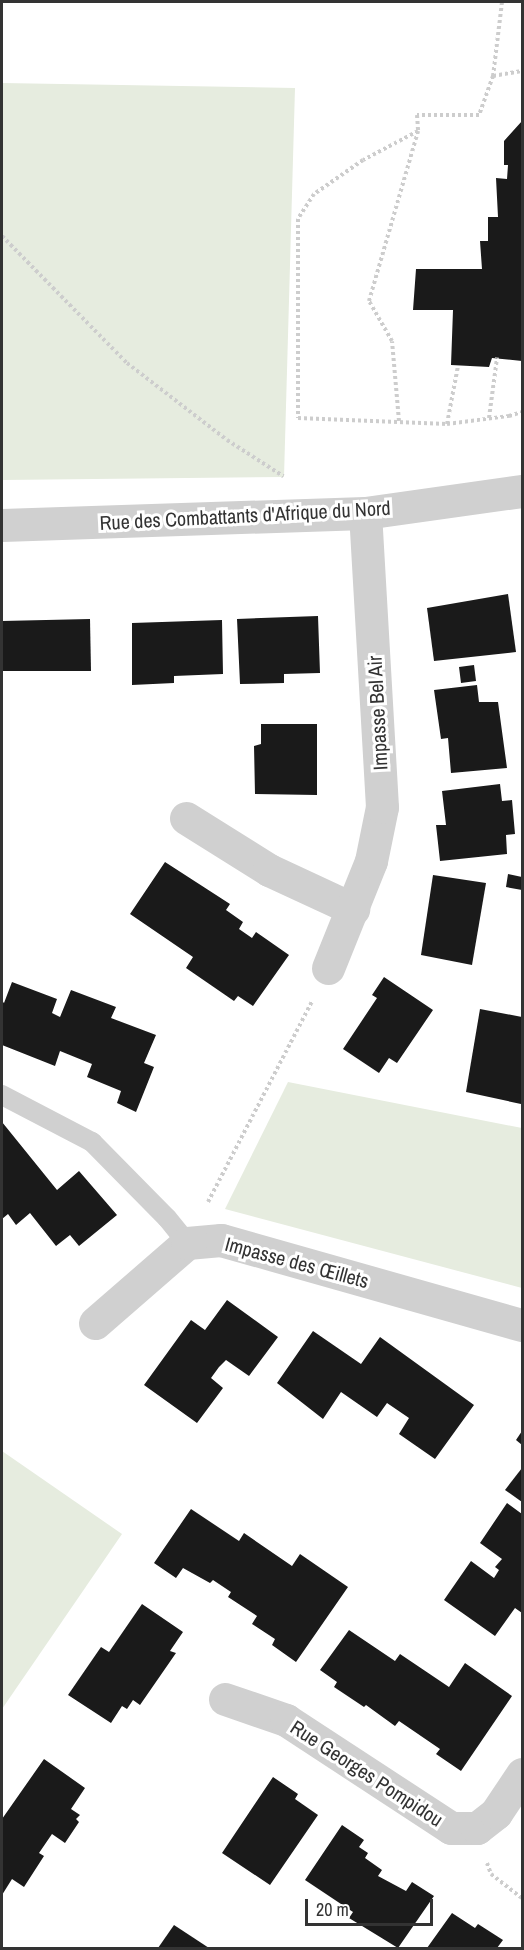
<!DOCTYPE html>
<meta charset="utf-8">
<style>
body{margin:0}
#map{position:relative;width:524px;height:1950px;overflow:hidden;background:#fff;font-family:"Archivo Narrow",sans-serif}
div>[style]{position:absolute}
.green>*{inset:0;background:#e6ecdf}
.building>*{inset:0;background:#1a1a1a}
.path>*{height:4px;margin-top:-2px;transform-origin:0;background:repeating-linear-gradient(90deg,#cdcdcd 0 3px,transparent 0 6px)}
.service>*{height:20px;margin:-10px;padding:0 10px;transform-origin:10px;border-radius:10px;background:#d0d0d0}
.minor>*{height:33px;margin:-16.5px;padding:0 16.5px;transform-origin:16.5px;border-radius:16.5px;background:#d0d0d0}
span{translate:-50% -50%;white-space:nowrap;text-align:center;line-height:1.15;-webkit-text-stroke:6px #fff;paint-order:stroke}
.street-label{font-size:20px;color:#333}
.frame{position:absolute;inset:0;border:3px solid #333;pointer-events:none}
.scale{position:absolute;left:305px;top:1899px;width:128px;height:27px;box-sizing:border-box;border:3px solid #333;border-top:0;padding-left:8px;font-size:18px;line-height:21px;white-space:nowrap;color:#333;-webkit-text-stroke:4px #fff;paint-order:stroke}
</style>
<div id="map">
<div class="green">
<i style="clip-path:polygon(2px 83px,295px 88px,284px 477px,2px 480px)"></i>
<i style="clip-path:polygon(288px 1082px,522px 1128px,522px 1288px,225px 1209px)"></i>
<i style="clip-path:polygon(2px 1451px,122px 1534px,2px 1709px)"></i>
</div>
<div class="building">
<i style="clip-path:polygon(522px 121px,522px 361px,492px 358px,489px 367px,451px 365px,453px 310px,413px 310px,416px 269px,482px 269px,480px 241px,488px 241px,488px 217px,498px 217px,496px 178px,507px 179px,508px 165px,504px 165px,504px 141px)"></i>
<i style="clip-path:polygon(508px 594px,516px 652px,434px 661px,427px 608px)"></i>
<i style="clip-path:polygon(318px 616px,320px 673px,284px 674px,284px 683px,240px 684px,237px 619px)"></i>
<i style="clip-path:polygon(90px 619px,91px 671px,2px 671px,2px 621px)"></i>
<i style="clip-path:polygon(222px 620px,223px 674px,174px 676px,174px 683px,132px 685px,132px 623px)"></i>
<i style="clip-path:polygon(474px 665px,476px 681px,461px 683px,459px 667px)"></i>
<i style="clip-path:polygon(477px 685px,479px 702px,498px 702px,507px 768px,451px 773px,448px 738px,441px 739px,434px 690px)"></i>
<i style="clip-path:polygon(261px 724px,317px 724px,317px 795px,255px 794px,254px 746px,261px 744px)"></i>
<i style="clip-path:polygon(500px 784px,502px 801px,512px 800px,515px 834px,506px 835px,507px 854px,440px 861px,436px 825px,446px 825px,442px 791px)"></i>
<i style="clip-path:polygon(165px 862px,230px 904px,226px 910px,243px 922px,239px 929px,252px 938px,256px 932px,289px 955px,253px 1006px,238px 996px,234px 1001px,186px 968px,193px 957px,130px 914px)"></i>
<i style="clip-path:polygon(508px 874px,522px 877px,522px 890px,506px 887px)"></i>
<i style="clip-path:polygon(433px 875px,486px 883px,472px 965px,421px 955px)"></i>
<i style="clip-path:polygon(384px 977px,433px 1010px,397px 1063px,389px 1058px,379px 1073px,343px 1049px,377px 998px,372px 995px)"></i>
<i style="clip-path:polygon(12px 982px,57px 999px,52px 1013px,60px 1017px,71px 990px,116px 1007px,111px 1018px,156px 1035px,144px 1063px,154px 1067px,136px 1112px,117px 1103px,121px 1091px,87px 1077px,92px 1064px,60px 1051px,55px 1066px,2px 1045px,2px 1001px,4px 1003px)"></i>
<i style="clip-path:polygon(480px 1009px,522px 1017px,521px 1104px,466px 1092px)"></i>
<i style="clip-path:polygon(2px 1122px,57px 1190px,79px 1171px,117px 1215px,79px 1246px,70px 1235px,56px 1246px,30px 1213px,16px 1225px,8px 1214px,2px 1219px)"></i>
<i style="clip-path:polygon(227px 1300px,278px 1337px,249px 1376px,226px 1360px,219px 1367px,211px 1378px,223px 1388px,197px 1423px,144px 1385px,191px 1320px,205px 1330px)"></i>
<i style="clip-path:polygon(313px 1331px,361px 1364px,380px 1337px,474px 1405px,435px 1459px,399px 1434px,409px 1418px,387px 1403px,377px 1417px,341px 1392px,323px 1419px,277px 1383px)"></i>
<i style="clip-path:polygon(522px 1431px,522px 1445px,516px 1440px)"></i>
<i style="clip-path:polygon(522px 1468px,522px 1502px,505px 1490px)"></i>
<i style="clip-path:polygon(507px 1503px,522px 1514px,522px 1613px,515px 1608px,495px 1636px,444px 1600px,471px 1561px,494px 1578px,499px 1570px,495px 1567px,502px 1559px,480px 1543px)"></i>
<i style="clip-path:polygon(191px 1509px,239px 1541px,244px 1533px,292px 1566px,300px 1554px,348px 1587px,296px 1662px,272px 1645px,275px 1639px,252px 1624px,257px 1616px,228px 1597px,231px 1592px,213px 1580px,210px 1583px,183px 1568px,176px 1578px,154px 1563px)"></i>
<i style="clip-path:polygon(142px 1604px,183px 1632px,170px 1651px,176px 1653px,140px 1705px,133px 1700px,127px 1709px,122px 1706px,111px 1723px,68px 1695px,101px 1647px,109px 1652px)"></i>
<i style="clip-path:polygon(349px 1630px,395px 1661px,400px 1654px,449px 1687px,465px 1663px,512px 1696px,461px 1771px,436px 1754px,440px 1749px,399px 1721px,395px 1726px,366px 1705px,364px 1707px,334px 1687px,337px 1682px,320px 1670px)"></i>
<i style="clip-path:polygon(44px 1759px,85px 1788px,71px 1809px,80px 1815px,76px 1819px,79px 1822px,65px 1843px,52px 1834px,39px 1853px,44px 1856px,24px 1887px,12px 1879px,2px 1895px,2px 1819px)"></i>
<i style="clip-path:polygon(273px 1777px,298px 1794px,295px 1799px,318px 1815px,270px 1885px,222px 1853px)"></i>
<i style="clip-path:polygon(342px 1825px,364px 1840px,359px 1847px,368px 1853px,365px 1858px,382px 1870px,378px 1876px,406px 1891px,412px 1882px,434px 1896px,398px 1948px,349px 1918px,353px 1912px,305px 1880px)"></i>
<i style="clip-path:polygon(452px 1913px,475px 1928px,478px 1924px,503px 1940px,497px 1948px,427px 1948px)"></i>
<i style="clip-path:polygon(174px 1925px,209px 1948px,158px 1948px)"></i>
</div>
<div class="path">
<i style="left:502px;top:2px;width:75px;rotate:96.9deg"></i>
<i style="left:493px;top:76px;width:41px;rotate:109.7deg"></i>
<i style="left:479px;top:115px;width:62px;rotate:180deg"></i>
<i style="left:417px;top:115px;width:16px;rotate:86deg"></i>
<i style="left:418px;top:131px;width:62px;rotate:152.2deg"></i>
<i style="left:363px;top:160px;width:60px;rotate:145.2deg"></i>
<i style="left:314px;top:194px;width:30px;rotate:123deg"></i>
<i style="left:298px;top:219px;width:199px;rotate:90deg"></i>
<i style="left:298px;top:418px;width:149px;rotate:2.3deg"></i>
<i style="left:447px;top:424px;width:63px;rotate:-7.4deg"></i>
<i style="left:509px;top:416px;width:14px;rotate:-17deg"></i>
<i style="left:493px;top:76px;width:29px;rotate:-10deg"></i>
<i style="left:2px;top:236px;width:178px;rotate:45.5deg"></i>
<i style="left:127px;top:363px;width:126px;rotate:37.6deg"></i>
<i style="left:227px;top:440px;width:67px;rotate:32.7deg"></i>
<i style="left:489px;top:418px;width:61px;rotate:-82.4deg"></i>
<i style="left:399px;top:421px;width:80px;rotate:-95deg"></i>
<i style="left:392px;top:341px;width:46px;rotate:-119.9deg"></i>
<i style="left:369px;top:301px;width:177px;rotate:-73.9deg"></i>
<i style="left:447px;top:424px;width:59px;rotate:-79.3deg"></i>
<i style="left:208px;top:1202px;width:226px;rotate:-62.6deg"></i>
<i style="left:487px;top:1863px;width:12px;rotate:70deg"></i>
<i style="left:491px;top:1874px;width:39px;rotate:38deg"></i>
</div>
<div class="service">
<i style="left:2px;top:1095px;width:102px;rotate:27.6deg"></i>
<i style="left:92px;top:1142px;width:107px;rotate:45.4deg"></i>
<i style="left:167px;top:1218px;width:32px;rotate:51deg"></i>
</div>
<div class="minor">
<i style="left:2px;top:525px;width:363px;rotate:-1.9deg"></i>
<i style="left:365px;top:513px;width:159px;rotate:-8deg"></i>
<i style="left:186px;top:818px;width:98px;rotate:32.1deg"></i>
<i style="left:269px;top:870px;width:93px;rotate:24.9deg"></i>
<i style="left:328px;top:968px;width:115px;rotate:-68.1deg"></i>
<i style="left:371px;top:861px;width:55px;rotate:-78.5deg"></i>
<i style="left:382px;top:807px;width:294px;rotate:-93.3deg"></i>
<i style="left:95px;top:1323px;width:122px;rotate:-41deg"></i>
<i style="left:187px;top:1243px;width:34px;rotate:-5deg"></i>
<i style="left:221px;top:1240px;width:313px;rotate:15.8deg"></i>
<i style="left:225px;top:1699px;width:65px;rotate:19deg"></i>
<i style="left:286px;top:1720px;width:197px;rotate:33.2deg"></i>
<i style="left:451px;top:1828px;width:26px"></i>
<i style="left:477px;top:1828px;width:24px;rotate:-38deg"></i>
<i style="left:496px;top:1813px;width:47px;rotate:-56.3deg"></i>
</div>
<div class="street-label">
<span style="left:245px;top:515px;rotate:-3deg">Rue des Combattants d'Afrique du Nord</span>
<span style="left:377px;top:713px;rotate:-93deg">Impasse Bel Air</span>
<span style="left:297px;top:1262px;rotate:15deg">Impasse des Œillets</span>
<span style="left:367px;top:1773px;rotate:33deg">Rue Georges Pompidou</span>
</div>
<div class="frame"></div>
<div class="scale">20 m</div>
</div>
